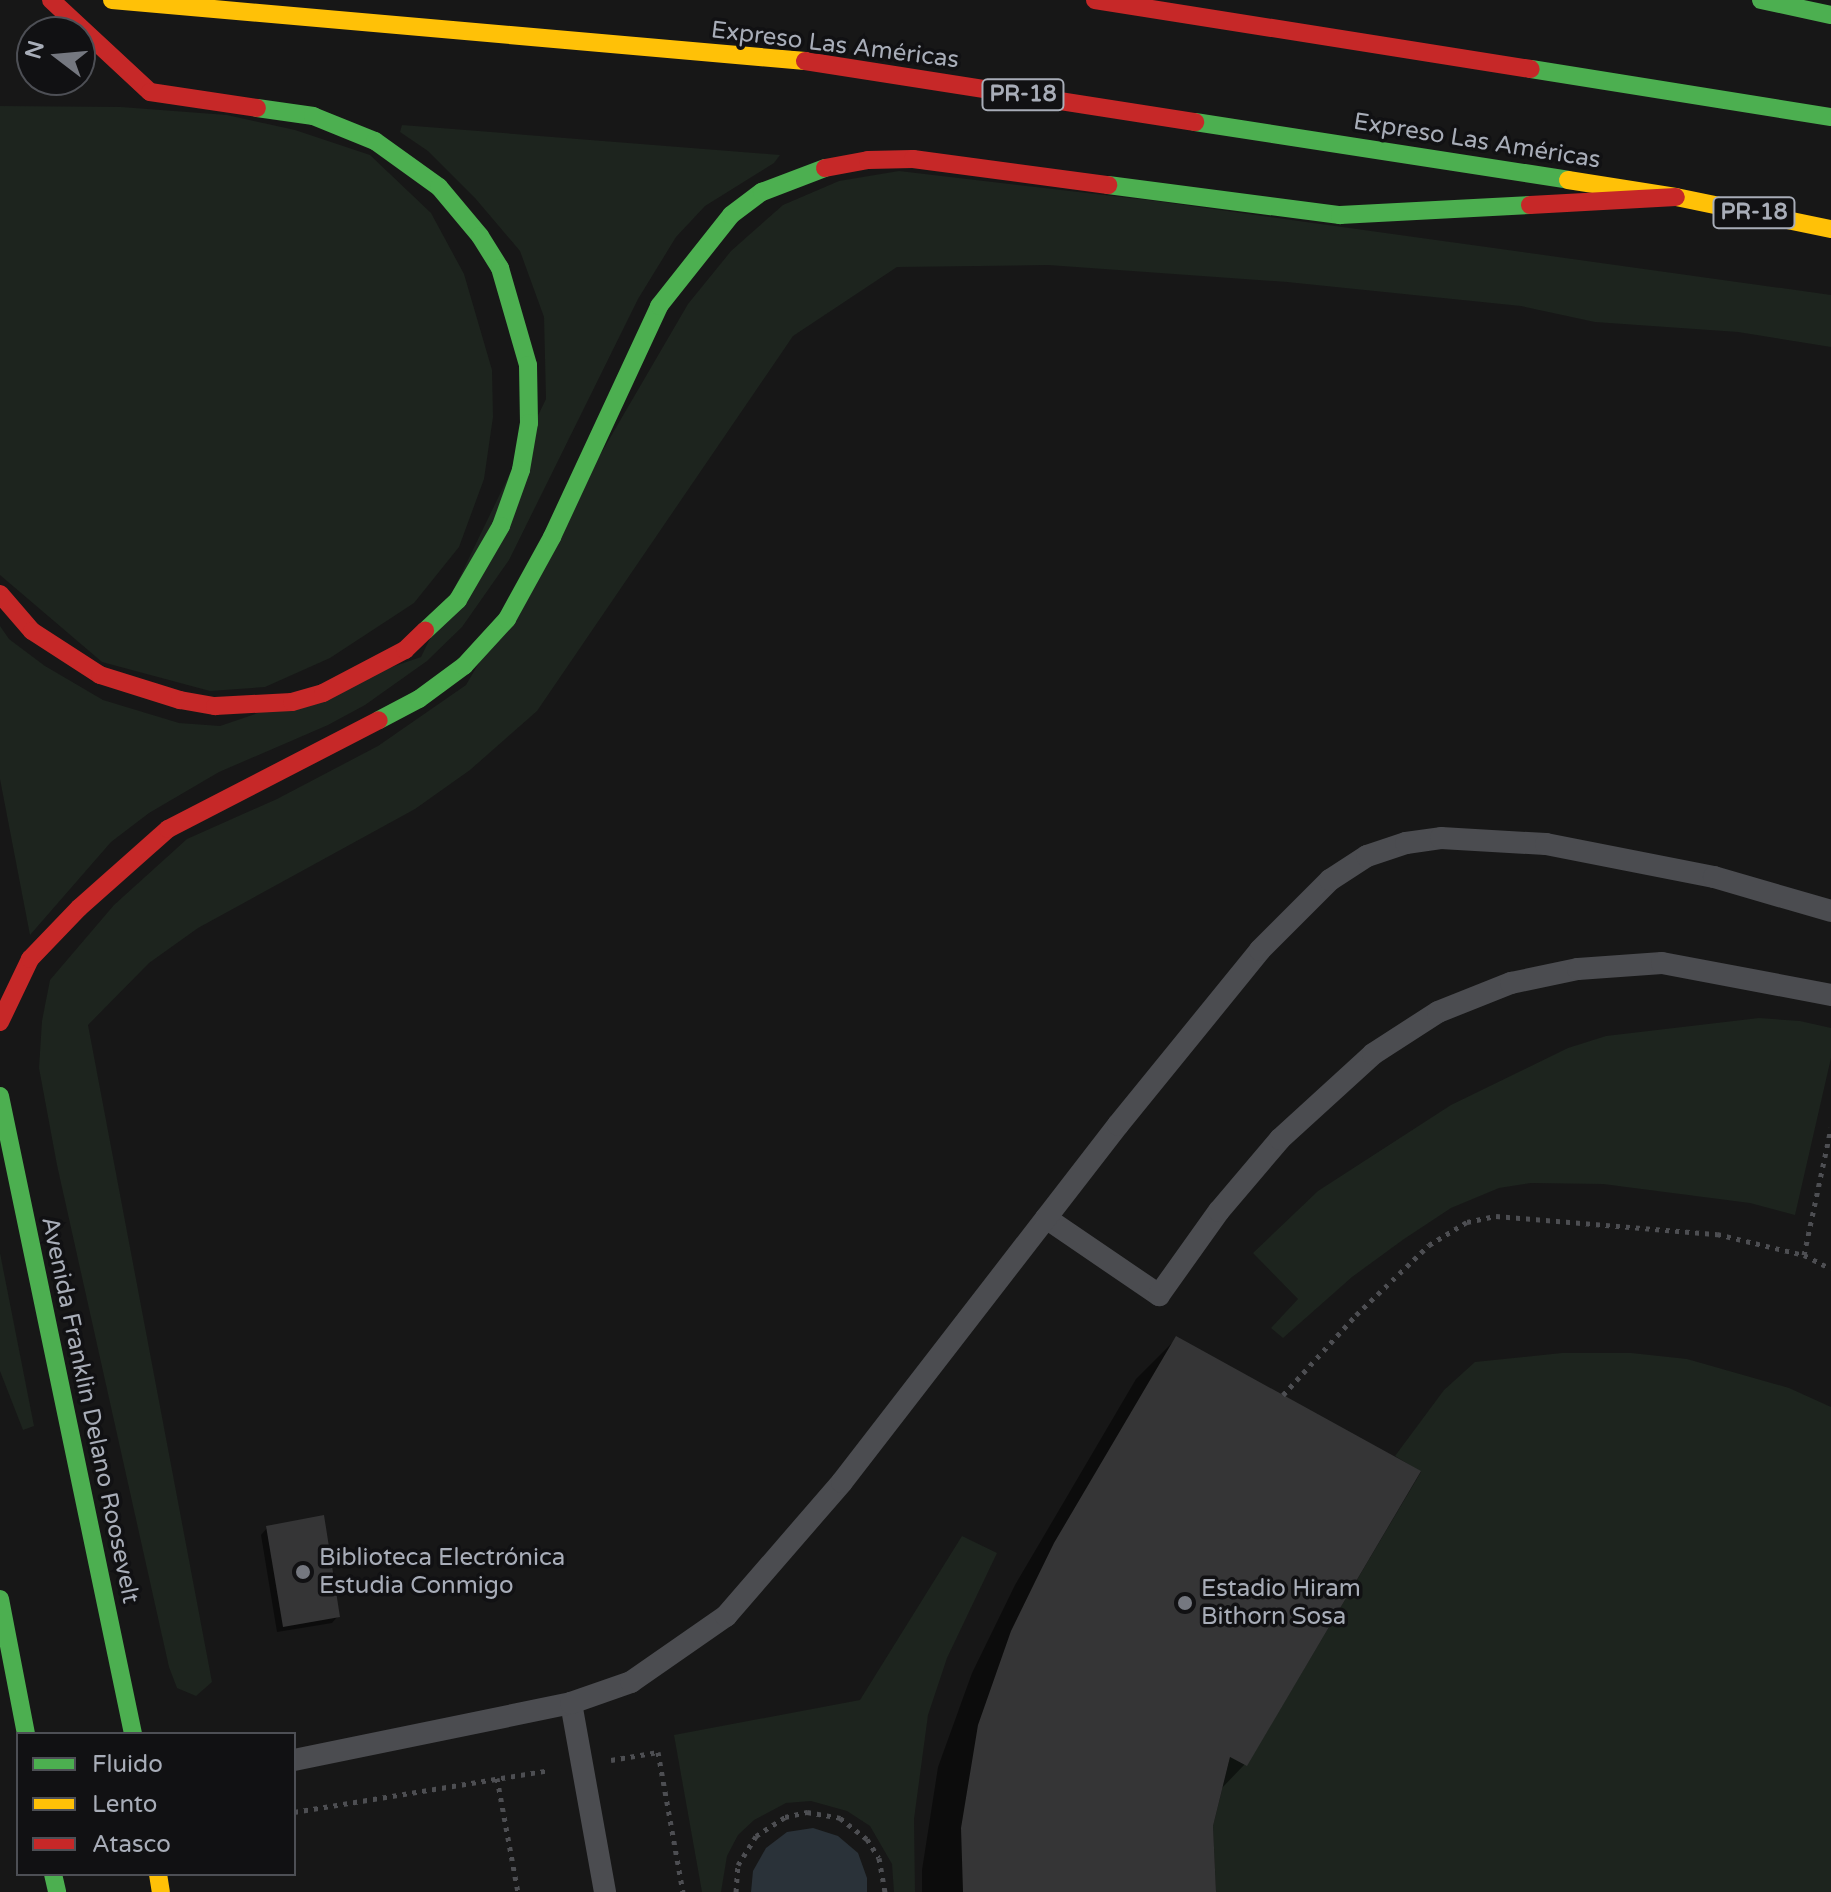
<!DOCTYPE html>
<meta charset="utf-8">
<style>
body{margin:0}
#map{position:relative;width:1831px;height:1892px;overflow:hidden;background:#171717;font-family:"Varela Round",sans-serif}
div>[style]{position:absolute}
.green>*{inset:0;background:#1d241e}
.water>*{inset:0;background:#2a3239}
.shadow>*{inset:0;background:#0007}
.building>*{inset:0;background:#353536}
.path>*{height:5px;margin-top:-2.5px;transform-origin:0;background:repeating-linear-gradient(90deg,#4d4e52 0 4px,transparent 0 10px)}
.lane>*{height:22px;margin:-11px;padding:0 11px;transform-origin:11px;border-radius:11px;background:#4b4c50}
.fast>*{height:18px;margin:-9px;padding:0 9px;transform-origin:9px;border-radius:9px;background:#4caf50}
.slow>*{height:18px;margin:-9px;padding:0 9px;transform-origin:9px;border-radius:9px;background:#ffc107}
.jam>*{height:18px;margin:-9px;padding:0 9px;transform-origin:9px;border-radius:9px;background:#c62828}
.dots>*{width:22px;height:22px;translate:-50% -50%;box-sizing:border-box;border:4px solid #111113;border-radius:50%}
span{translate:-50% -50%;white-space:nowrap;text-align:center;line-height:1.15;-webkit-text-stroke:7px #111113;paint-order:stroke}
.shield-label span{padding:2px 6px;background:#111113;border:2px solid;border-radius:6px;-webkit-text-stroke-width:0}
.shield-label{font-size:22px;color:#a8adb8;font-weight:700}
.street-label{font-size:24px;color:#a8adb8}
.poi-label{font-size:24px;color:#a8adb8}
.left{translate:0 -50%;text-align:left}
.legend{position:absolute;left:16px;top:1732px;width:280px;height:144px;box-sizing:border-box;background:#111113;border:2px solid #4d4f55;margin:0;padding:10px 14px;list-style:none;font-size:24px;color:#a8adb8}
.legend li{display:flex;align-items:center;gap:16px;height:40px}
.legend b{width:40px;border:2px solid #4d4f55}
.north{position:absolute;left:16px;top:16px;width:80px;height:80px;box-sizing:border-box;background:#111113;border:2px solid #4d4f55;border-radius:50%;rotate:286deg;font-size:22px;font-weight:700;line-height:32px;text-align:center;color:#a8adb8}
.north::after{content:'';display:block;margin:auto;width:28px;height:36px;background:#757880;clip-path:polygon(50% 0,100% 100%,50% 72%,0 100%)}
</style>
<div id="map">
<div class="green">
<i style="clip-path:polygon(0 106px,121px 107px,227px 115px,295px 130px,370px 155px,431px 213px,464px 274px,492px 370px,493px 417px,484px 479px,459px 547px,414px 603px,330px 658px,265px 687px,210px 691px,102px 662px,0 575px)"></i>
<i style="clip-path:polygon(402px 125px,780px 155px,774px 163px,705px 206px,676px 237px,638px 299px,509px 560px,462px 627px,427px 661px,365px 705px,328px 725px,219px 772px,149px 813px,111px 842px,30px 935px,0 779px,0 626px,9px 639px,45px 666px,103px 700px,179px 723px,220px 726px,421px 657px,546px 399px,544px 317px,520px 251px,475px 198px,428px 151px,400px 132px)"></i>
<i style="clip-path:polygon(899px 171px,1156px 201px,1831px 295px,1831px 347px,1738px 332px,1595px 322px,1521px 306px,1287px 282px,1048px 265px,897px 267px,793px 336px,537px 711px,470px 770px,415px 809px,198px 928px,149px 963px,88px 1025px,212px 1682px,196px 1696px,177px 1688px,169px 1667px,57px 1165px,39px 1068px,42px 1021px,50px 980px,114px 905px,187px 839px,277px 799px,378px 746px,466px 685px,688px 304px,731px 251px,783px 205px,839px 181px)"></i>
<i style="clip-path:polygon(1759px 1018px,1800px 1021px,1831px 1028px,1831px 1058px,1795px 1215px,1750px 1203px,1603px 1184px,1531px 1183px,1499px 1188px,1451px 1208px,1404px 1239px,1352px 1277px,1283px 1338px,1271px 1328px,1298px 1299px,1253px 1253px,1318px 1191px,1451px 1105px,1568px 1048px,1606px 1036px)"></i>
<i style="clip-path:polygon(0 1253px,34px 1426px,23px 1430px,0 1371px)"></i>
<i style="clip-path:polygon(1562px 1353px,1631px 1353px,1687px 1359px,1789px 1388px,1831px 1407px,1831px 1892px,1216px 1892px,1213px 1826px,1230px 1757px,1247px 1765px,1421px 1472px,1395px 1456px,1444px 1390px,1475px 1362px)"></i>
<i style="clip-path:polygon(962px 1536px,997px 1553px,947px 1658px,928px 1715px,914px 1819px,915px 1892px,894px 1892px,892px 1864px,870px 1826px,847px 1811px,811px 1801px,786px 1803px,754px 1820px,738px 1835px,727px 1856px,721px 1892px,702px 1892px,674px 1735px,860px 1700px)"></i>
</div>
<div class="water">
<i style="clip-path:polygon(813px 1828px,838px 1836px,858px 1853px,867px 1878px,867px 1892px,751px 1892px,753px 1871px,766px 1848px,787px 1832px)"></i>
</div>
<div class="shadow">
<i style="clip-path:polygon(1176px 1339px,1245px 1764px,1221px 1789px,1211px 1826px,1215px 1892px,922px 1892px,922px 1870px,938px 1767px,972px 1673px,1015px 1585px,1136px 1379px)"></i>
<i style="clip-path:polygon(267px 1528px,338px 1616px,332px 1623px,277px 1632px,261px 1535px)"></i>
</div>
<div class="building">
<i style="clip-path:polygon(1176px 1336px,1421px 1471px,1247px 1766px,1230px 1757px,1213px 1826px,1216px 1892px,963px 1892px,961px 1828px,978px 1725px,1011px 1631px,1054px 1543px)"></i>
<i style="clip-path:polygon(324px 1515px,340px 1617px,283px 1627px,266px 1526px)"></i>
</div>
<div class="path">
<i style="left:1804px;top:1255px;width:130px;rotate:-78deg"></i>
<i style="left:1283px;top:1395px;width:108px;rotate:-47.6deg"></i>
<i style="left:1356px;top:1315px;width:101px;rotate:-43.8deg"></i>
<i style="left:1429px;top:1245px;width:44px;rotate:-31.2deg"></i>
<i style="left:1467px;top:1222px;width:30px;rotate:-12deg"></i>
<i style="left:1496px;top:1216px;width:222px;rotate:4.7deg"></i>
<i style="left:1717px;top:1234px;width:89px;rotate:13.6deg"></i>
<i style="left:1804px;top:1255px;width:30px;rotate:27deg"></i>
<i style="left:611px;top:1760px;width:48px;rotate:-9.7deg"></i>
<i style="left:658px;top:1752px;width:142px;rotate:79.9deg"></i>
<i style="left:497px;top:1778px;width:116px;rotate:79.6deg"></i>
<i style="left:294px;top:1812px;width:259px;rotate:-9.3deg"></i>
<i style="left:736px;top:1892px;width:27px;rotate:-86deg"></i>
<i style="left:738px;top:1865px;width:34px;rotate:-58deg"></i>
<i style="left:756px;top:1836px;width:35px;rotate:-33deg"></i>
<i style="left:785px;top:1817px;width:23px;rotate:-13deg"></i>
<i style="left:807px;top:1812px;width:34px;rotate:10deg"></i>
<i style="left:840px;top:1818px;width:34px;rotate:38deg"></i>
<i style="left:867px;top:1839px;width:22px;rotate:58deg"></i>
<i style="left:879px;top:1858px;width:35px;rotate:80deg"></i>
</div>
<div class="lane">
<i style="left:1046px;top:1218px;width:137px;rotate:34.3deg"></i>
<i style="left:1159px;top:1295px;width:103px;rotate:-54.5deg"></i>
<i style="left:1219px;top:1211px;width:94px;rotate:-49.7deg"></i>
<i style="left:1280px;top:1139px;width:126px;rotate:-42.4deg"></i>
<i style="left:1373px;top:1054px;width:77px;rotate:-32.9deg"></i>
<i style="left:1438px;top:1012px;width:79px;rotate:-21.7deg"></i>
<i style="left:1511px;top:983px;width:68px;rotate:-11.8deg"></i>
<i style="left:1578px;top:969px;width:84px;rotate:-4.1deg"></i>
<i style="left:1662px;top:963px;width:172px;rotate:10.7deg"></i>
<i style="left:571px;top:1703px;width:192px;rotate:79.8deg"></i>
<i style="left:294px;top:1760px;width:283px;rotate:-11.6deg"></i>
<i style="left:571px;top:1703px;width:64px;rotate:-19.3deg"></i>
<i style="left:631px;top:1682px;width:116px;rotate:-34.8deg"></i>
<i style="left:726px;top:1616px;width:177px;rotate:-49.1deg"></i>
<i style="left:842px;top:1482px;width:451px;rotate:-52.3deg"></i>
<i style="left:1118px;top:1125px;width:225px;rotate:-50.9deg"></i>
<i style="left:1260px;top:950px;width:99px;rotate:-45deg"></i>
<i style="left:1330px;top:880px;width:44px;rotate:-33deg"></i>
<i style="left:1367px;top:856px;width:41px;rotate:-18.4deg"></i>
<i style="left:1406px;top:843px;width:35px;rotate:-8deg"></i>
<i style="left:1441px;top:838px;width:105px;rotate:3.3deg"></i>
<i style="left:1546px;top:844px;width:171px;rotate:11.1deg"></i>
<i style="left:1714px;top:877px;width:122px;rotate:16.2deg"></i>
</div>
<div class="fast">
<i style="left:1761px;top:0;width:72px;rotate:12.1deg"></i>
<i style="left:1531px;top:69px;width:304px;rotate:9.1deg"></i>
<i style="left:257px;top:108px;width:57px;rotate:8.1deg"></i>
<i style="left:313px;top:116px;width:67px;rotate:22deg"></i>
<i style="left:375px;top:141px;width:79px;rotate:35.7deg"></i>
<i style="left:439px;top:187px;width:64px;rotate:50.1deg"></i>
<i style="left:480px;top:236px;width:38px;rotate:58deg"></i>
<i style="left:500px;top:268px;width:101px;rotate:73.9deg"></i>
<i style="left:528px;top:365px;width:58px;rotate:89deg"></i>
<i style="left:529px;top:423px;width:48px;rotate:99.7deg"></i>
<i style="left:521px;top:470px;width:59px;rotate:109.7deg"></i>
<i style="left:501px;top:526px;width:86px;rotate:120.2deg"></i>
<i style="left:458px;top:600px;width:45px;rotate:136.8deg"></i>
<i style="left:1195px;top:122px;width:377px;rotate:8.8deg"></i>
<i style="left:1108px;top:185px;width:234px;rotate:7.4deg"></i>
<i style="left:1340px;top:215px;width:190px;rotate:-3deg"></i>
<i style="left:379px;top:720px;width:45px;rotate:-27.7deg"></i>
<i style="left:419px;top:699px;width:56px;rotate:-36.3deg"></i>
<i style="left:464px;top:666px;width:64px;rotate:-47.5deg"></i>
<i style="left:507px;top:619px;width:94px;rotate:-61.2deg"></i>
<i style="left:552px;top:537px;width:255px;rotate:-65.1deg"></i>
<i style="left:659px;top:306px;width:116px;rotate:-51.6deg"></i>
<i style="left:731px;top:215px;width:39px;rotate:-37deg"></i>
<i style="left:762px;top:192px;width:67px;rotate:-20.9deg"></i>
<i style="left:0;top:1096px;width:652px;rotate:78.22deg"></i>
<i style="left:0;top:1599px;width:137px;rotate:79.1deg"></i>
<i style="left:53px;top:1874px;width:18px;rotate:77deg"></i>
</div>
<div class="slow">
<i style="left:112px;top:0;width:696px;rotate:5.03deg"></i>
<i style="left:1568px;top:180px;width:109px;rotate:8.9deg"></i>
<i style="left:1676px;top:197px;width:158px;rotate:11.7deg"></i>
<i style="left:158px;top:1874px;width:18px;rotate:81deg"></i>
</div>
<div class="jam">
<i style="left:51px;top:0;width:135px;rotate:42.9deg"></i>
<i style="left:150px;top:92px;width:108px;rotate:8.5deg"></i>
<i style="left:1095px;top:0;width:441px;rotate:9deg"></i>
<i style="left:805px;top:61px;width:395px;rotate:8.9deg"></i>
<i style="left:825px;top:168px;width:44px;rotate:-10.5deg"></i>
<i style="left:868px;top:160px;width:45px;rotate:-1.3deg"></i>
<i style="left:913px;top:159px;width:197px;rotate:7.6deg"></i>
<i style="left:1530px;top:205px;width:146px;rotate:-3.1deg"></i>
<i style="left:0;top:594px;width:49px;rotate:49.1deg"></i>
<i style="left:32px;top:631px;width:81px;rotate:32.9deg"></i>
<i style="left:100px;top:675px;width:84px;rotate:17.4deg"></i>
<i style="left:180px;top:700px;width:36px;rotate:10deg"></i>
<i style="left:215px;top:706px;width:77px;rotate:-3deg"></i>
<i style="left:292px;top:702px;width:32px;rotate:-16deg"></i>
<i style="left:323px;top:693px;width:93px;rotate:-27.7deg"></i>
<i style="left:405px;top:650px;width:28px;rotate:-44deg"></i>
<i style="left:0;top:1022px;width:70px;rotate:-64.5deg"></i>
<i style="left:30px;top:959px;width:71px;rotate:-46.1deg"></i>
<i style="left:79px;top:908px;width:119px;rotate:-41.6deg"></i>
<i style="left:168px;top:829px;width:237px;rotate:-27.3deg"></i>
</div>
<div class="dots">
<i style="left:303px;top:1572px;background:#757880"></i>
<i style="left:1185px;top:1603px;background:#757880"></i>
</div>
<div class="shield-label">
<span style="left:1023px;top:95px">PR-18</span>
<span style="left:1754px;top:213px">PR-18</span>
</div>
<div class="street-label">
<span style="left:835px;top:45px;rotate:7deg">Expreso Las Américas</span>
<span style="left:1477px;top:141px;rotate:9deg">Expreso Las Américas</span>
<span style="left:90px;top:1410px;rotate:78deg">Avenida Franklin Delano Roosevelt</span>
</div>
<div class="poi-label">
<span class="left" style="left:319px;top:1572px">Biblioteca Electrónica<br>Estudia Conmigo</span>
<span class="left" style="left:1201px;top:1603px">Estadio Hiram<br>Bithorn Sosa</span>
</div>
<ul class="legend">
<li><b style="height:10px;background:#4caf50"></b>Fluido</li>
<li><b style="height:10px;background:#ffc107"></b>Lento</li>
<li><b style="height:10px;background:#c62828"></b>Atasco</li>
</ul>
<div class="north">N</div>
</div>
